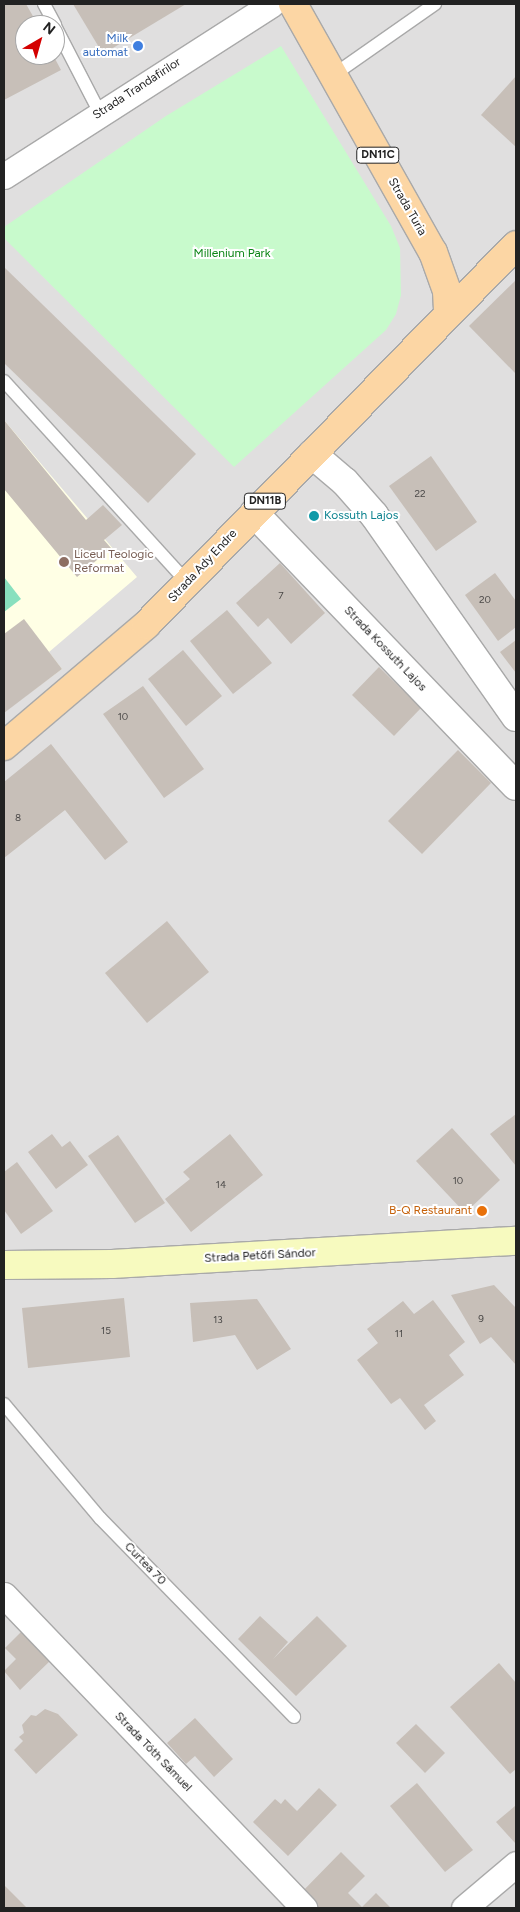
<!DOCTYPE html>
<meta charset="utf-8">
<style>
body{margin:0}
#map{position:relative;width:520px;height:1912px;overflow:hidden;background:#f2efe9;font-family:Figtree,sans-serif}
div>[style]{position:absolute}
.residential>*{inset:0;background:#e0dfdf}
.education>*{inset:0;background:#ffffe5}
.park>*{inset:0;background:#c8facc}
.pitch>*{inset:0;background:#88e0be}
.building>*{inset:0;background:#c7bfb8}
.roads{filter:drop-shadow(1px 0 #a9a9a9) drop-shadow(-1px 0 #a9a9a9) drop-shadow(0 1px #a9a9a9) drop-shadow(0 -1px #a9a9a9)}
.service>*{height:12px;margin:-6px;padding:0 6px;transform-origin:6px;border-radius:6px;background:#fff}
.minor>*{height:25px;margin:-12.5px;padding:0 12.5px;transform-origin:12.5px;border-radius:12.5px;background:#fff}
.tertiary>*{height:28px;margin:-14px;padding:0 14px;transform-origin:14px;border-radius:14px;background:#fff}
.secondary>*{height:28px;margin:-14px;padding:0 14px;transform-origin:14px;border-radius:14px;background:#f7fabf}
.primary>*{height:28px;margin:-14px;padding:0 14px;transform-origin:14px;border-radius:14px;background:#fcd6a4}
.dots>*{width:14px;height:14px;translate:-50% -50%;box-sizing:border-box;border:2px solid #fff;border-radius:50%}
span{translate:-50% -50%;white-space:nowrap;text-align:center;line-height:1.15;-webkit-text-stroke:4px #fff;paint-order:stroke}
.number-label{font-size:10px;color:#4b4948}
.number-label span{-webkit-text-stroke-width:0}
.shield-label span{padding:1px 4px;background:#fff;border:1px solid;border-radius:4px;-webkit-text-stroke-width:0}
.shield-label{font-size:11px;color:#222;font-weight:700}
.shop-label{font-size:12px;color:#366cbe}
.right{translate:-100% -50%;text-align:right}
.street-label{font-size:12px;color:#222}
.park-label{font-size:12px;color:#0c8416}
.culture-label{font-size:12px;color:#0d838f}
.left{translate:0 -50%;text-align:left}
.education-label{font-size:12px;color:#785e54}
.food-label{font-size:12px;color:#c56008}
.frame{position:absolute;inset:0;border:5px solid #222;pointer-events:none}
.north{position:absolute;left:15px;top:15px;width:50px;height:50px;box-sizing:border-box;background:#fff;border:1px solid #a7a7a7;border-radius:50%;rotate:38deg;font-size:14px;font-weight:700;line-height:20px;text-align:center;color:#222}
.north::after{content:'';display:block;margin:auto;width:18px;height:22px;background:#d40000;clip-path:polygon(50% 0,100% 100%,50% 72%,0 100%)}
</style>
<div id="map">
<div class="residential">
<i style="clip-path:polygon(evenodd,4px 4px,516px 4px,516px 1908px,4px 1908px,4px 4px,25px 25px,55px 25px,55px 55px,25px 55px,25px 25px)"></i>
</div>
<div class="education">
<i style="clip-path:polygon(4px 420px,137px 577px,49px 652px,62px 669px,4px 712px)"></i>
</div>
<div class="park">
<i style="clip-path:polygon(281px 46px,391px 226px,400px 248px,401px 295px,396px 314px,386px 330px,234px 467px,4px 238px,4px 227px,166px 116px)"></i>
</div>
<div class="pitch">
<i style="clip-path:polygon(4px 577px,21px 599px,4px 612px)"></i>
</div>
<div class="building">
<i style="clip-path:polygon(4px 4px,26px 4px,38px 25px,25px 25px,25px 55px,53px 55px,61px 70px,4px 100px)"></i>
<i style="clip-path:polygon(73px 4px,186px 4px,103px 54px)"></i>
<i style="clip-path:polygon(516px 76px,516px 147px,481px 115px)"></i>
<i style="clip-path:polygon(4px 267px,196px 454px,148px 503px,4px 363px)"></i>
<i style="clip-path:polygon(516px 280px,516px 371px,515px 373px,469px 326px)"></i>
<i style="clip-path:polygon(4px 420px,86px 520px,103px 505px,122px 525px,104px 540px,111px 548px,77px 577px,4px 489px)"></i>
<i style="clip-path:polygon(431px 456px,477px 522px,436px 551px,389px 486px)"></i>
<i style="clip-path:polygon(280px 563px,325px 613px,291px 644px,268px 618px,258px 627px,236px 603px)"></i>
<i style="clip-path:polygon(495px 573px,516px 601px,516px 627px,498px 641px,465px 595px)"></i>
<i style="clip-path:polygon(227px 610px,272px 663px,233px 694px,190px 641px)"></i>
<i style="clip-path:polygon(24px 619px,62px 669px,4px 713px,4px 634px)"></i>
<i style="clip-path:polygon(516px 640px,516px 673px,500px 652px)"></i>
<i style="clip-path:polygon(183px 650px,222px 696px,186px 726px,148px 679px)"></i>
<i style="clip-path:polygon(379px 667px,421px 708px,394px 736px,352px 695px)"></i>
<i style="clip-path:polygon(143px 686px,204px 769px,164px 798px,103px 714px)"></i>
<i style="clip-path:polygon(51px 744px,128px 842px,105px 860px,65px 810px,4px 858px,4px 782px)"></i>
<i style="clip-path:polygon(458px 750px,491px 783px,422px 854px,388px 821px)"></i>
<i style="clip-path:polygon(167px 921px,209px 972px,147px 1023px,105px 973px)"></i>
<i style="clip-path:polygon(516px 1114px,516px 1166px,490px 1134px)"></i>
<i style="clip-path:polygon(452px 1128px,500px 1180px,465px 1213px,416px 1161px)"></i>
<i style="clip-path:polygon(52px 1134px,62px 1147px,70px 1141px,88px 1165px,56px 1189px,28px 1152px)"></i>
<i style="clip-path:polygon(230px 1134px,263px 1175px,191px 1232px,165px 1199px,190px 1179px,183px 1172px)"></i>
<i style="clip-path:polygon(118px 1135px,165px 1203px,135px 1223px,88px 1156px)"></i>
<i style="clip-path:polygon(17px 1162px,53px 1211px,21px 1234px,4px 1210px,4px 1172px)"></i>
<i style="clip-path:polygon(494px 1285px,516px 1308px,516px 1365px,491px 1337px,480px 1344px,451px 1295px)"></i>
<i style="clip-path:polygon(124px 1298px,130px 1357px,28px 1368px,22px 1308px)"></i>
<i style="clip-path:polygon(257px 1299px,291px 1349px,257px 1370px,235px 1335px,193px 1342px,190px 1303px)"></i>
<i style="clip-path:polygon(433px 1300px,465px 1342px,449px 1355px,464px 1375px,424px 1405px,436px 1421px,425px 1430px,400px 1398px,391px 1404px,357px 1360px,378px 1343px,367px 1329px,403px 1301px,414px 1314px)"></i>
<i style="clip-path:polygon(260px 1616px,288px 1642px,273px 1659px,317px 1616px,347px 1646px,296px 1696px,238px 1639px)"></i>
<i style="clip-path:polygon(22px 1631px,51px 1660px,20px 1690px,4px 1671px,16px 1659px,5px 1648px)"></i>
<i style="clip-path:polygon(499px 1663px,516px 1683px,516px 1769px,510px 1774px,450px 1707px)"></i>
<i style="clip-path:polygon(45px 1709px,58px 1714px,78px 1735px,36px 1774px,14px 1750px,23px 1741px,19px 1737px,24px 1733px,22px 1725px,31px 1715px,36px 1716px)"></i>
<i style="clip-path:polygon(195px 1718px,233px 1759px,214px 1777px,195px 1756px,186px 1764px,167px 1743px)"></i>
<i style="clip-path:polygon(416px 1724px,445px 1753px,425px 1773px,396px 1743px)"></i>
<i style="clip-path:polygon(417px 1783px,473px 1850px,445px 1872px,390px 1806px)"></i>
<i style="clip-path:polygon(319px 1788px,337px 1805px,288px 1856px,253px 1822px,275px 1799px,281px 1804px,285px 1799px,297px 1811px)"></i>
<i style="clip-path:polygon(515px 1806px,516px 1807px,516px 1844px,496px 1822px)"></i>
<i style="clip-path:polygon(341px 1852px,365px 1876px,348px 1893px,362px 1907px,376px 1893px,391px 1908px,310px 1908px,298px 1896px)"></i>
<i style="clip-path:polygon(4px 1885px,27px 1908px,4px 1908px)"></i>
</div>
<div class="roads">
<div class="service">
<i style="left:44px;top:4px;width:24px;rotate:62deg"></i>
<i style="left:55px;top:26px;width:98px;rotate:62.7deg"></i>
<i style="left:332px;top:76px;width:126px;rotate:-35deg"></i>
<i style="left:4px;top:381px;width:273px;rotate:47.7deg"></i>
<i style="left:4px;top:1404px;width:149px;rotate:49.9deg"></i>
<i style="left:100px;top:1518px;width:278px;rotate:45.7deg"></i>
</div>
<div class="minor">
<i style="left:4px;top:176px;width:318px;rotate:-32.7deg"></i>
<i style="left:4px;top:1595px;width:434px;rotate:46.2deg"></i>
<i style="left:464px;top:1908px;width:68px;rotate:-40.2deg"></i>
</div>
<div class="tertiary">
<i style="left:312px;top:454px;width:43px;rotate:40.3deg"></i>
<i style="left:345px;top:482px;width:44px;rotate:48.7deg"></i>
<i style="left:374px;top:515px;width:247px;rotate:54.9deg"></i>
<i style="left:254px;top:513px;width:378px;rotate:46.2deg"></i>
</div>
<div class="secondary">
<i style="left:4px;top:1265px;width:108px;rotate:-0.5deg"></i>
<i style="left:112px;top:1264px;width:405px;rotate:-3.3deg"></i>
</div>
<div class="primary">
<i style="left:293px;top:4px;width:285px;rotate:60.6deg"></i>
<i style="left:433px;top:252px;width:41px;rotate:70.3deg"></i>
<i style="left:447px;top:291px;width:21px;rotate:87deg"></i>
<i style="left:4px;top:746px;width:187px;rotate:-40.4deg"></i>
<i style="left:146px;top:625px;width:530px;rotate:-45.76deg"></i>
</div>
</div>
<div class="dots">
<i style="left:138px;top:46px;background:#3f7fe0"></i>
<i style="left:314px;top:516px;background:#0f9aa8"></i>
<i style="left:64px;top:562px;background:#8d6e63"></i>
<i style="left:482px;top:1211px;background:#e8710a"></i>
</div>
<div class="number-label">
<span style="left:420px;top:494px">22</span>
<span style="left:281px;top:596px">7</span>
<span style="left:485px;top:600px">20</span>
<span style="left:123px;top:717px">10</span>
<span style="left:18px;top:818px">8</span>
<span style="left:458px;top:1181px">10</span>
<span style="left:221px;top:1185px">14</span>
<span style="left:481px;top:1319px">9</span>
<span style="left:218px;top:1320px">13</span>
<span style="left:106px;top:1331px">15</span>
<span style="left:399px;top:1334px">11</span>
</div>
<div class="shield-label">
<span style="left:378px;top:155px">DN11C</span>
<span style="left:265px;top:501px">DN11B</span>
</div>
<div class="shop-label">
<span class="right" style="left:128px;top:46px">Milk<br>automat</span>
</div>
<div class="street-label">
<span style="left:137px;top:89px;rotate:-33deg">Strada Trandafirilor</span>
<span style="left:407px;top:207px;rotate:60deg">Strada Turia</span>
<span style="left:203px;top:566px;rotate:-47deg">Strada Ady Endre</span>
<span style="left:385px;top:649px;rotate:46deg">Strada Kossuth Lajos</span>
<span style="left:260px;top:1256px;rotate:-3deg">Strada Petőfi Sándor</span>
<span style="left:145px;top:1564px;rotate:46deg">Curtea 70</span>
<span style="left:153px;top:1752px;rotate:46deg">Strada Tóth Sámuel</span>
</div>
<div class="park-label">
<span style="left:232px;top:254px">Millenium Park</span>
</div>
<div class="culture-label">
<span class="left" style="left:324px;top:516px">Kossuth Lajos</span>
</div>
<div class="education-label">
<span class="left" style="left:74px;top:562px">Liceul Teologic<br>Reformat</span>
</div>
<div class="food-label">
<span class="right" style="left:472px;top:1211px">B-Q Restaurant</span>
</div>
<div class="frame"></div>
<div class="north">N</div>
</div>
